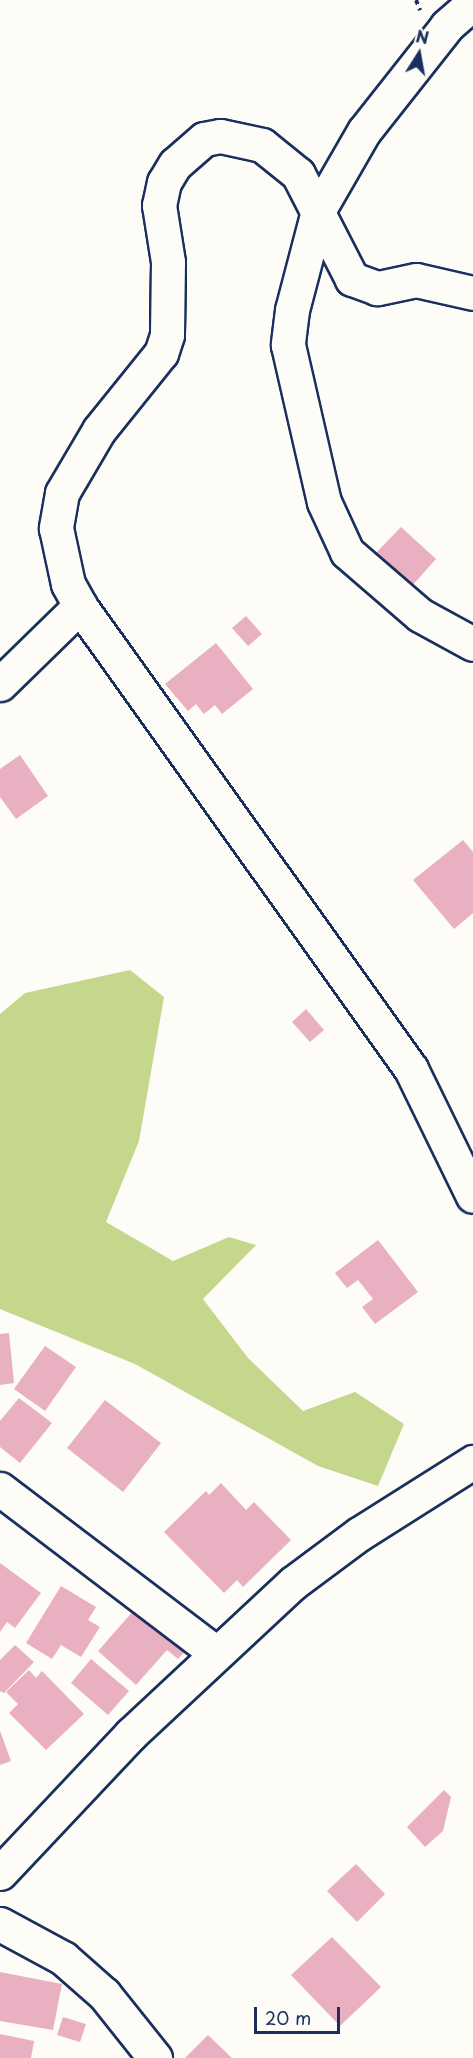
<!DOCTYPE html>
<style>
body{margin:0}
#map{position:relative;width:473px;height:2058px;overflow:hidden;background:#fdfcf7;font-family:"Playpen Sans",sans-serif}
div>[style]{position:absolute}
.green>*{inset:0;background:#c5d78c}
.building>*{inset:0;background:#e9b0c1}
.path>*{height:4px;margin-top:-2px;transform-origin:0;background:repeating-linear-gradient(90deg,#1b2f5e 0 4.5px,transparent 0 9px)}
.roads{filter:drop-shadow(2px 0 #1b2f5e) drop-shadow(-2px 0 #1b2f5e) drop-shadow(0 2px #1b2f5e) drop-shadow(0 -2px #1b2f5e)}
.minor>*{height:33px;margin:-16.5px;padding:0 16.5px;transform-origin:16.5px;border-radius:16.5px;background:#fdfcf7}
span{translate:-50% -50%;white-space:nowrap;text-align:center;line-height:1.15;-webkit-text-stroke:6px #fdfcf7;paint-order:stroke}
.north{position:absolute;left:389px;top:24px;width:60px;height:60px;-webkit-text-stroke:4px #fdfcf7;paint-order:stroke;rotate:11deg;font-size:16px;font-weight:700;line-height:24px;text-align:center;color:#1b2f5e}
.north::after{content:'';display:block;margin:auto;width:21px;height:27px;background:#1b2f5e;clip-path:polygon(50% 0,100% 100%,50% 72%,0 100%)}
.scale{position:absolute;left:254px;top:2007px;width:86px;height:27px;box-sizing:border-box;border:3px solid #1b2f5e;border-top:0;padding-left:8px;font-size:18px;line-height:21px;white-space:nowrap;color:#1b2f5e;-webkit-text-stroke:4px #fdfcf7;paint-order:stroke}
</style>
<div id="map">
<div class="green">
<i style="clip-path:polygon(130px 970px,164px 997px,139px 1141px,106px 1222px,173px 1261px,229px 1237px,256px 1245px,203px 1299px,248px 1358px,303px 1411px,355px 1392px,404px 1424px,378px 1486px,318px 1466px,135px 1364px,0 1309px,0 1014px,25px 993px)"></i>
</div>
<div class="building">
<i style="clip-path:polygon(401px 527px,436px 559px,410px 588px,374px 555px)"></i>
<i style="clip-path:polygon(246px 616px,262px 634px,248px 646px,232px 628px)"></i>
<i style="clip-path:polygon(216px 643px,253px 689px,222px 714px,215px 705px,204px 714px,196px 704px,188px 711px,165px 684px)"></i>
<i style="clip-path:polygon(20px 755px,48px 796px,16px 819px,0 797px,0 769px)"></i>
<i style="clip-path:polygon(463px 840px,473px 852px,473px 913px,454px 929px,413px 880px)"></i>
<i style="clip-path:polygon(306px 1009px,324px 1030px,310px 1042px,292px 1022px)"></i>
<i style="clip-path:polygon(378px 1240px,418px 1292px,375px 1324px,362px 1307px,373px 1299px,358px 1280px,347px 1288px,335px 1273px)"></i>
<i style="clip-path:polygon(9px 1333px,14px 1383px,0 1385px,0 1334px)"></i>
<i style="clip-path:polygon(45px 1346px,76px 1367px,45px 1411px,14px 1389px)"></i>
<i style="clip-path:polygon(19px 1398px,52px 1423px,20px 1463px,0 1447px,0 1421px)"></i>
<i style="clip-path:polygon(105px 1400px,161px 1443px,123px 1492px,67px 1448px)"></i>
<i style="clip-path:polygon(221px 1483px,246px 1510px,254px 1502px,291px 1540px,243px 1587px,237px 1580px,224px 1593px,164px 1532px,206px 1491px,209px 1495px)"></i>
<i style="clip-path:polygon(0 1563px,41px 1593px,15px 1628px,7px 1622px,0 1632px)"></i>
<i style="clip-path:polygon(61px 1586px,96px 1607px,88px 1620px,100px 1627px,81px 1657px,61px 1645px,52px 1659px,26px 1643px)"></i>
<i style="clip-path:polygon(141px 1602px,191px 1645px,178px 1659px,167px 1650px,136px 1685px,98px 1651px)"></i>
<i style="clip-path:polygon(15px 1645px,34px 1662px,4px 1693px,0 1691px,0 1660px)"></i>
<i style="clip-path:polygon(91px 1659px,129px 1691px,108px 1715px,71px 1683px)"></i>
<i style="clip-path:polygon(29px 1670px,36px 1678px,42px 1671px,84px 1714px,46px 1750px,9px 1713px,18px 1704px,6px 1692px)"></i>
<i style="clip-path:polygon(0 1731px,11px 1761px,0 1765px)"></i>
<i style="clip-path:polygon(444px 1790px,451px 1797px,443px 1831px,425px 1847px,407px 1827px)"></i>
<i style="clip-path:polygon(356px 1864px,385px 1894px,357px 1922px,327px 1891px)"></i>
<i style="clip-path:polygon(332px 1937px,381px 1987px,340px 2026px,291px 1975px)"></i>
<i style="clip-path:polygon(0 1972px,62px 1984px,53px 2030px,0 2021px)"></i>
<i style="clip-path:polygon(63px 2017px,86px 2024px,80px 2042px,57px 2035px)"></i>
<i style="clip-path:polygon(0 2034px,34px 2041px,31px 2058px,0 2058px)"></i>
<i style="clip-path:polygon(208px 2035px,232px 2058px,185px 2058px)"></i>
</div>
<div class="path">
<i style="left:416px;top:0;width:11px;rotate:68deg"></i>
</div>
<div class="roads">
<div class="minor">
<i style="left:473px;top:3px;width:35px;rotate:139deg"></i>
<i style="left:447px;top:26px;width:134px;rotate:128.3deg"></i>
<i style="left:364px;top:131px;width:92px;rotate:119.9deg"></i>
<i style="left:318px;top:211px;width:102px;rotate:104.7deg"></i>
<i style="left:292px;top:310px;width:35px;rotate:97deg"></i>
<i style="left:288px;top:345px;width:161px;rotate:77.1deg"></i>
<i style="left:324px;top:502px;width:55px;rotate:65.3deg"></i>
<i style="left:347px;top:552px;width:96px;rotate:40.8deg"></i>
<i style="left:420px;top:615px;width:60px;rotate:28.7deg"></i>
<i style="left:473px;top:293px;width:58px;rotate:-167.2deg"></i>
<i style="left:416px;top:280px;width:40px;rotate:168deg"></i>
<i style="left:377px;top:288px;width:27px;rotate:-160deg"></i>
<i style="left:352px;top:279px;width:118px;rotate:-117.2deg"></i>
<i style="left:298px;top:174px;width:46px;rotate:-141.1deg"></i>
<i style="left:262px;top:145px;width:43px;rotate:-167.9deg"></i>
<i style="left:220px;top:136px;width:16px;rotate:169deg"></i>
<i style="left:204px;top:139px;width:38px;rotate:139deg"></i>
<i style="left:175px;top:164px;width:21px;rotate:121deg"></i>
<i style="left:164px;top:182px;width:24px;rotate:102deg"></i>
<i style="left:159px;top:205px;width:58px;rotate:81deg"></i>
<i style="left:168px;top:262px;width:73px;rotate:90.8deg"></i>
<i style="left:167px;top:335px;width:19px;rotate:108deg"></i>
<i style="left:161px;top:353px;width:99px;rotate:128.8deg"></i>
<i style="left:99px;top:430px;width:73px;rotate:120.4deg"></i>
<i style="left:62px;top:493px;width:36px;rotate:100deg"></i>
<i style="left:56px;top:528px;width:57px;rotate:77.9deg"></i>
<i style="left:68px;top:584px;width:25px;rotate:61deg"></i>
<i style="left:80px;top:606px;width:569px;rotate:54.44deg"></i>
<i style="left:411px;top:1069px;width:141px;rotate:64deg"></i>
<i style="left:0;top:684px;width:112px;rotate:-44.3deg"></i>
<i style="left:0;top:1489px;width:271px;rotate:37.2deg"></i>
<i style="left:0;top:1873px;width:191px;rotate:-46.7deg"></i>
<i style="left:131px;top:1734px;width:221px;rotate:-43deg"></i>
<i style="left:293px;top:1583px;width:82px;rotate:-36.6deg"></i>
<i style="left:359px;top:1534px;width:135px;rotate:-32.3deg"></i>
<i style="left:0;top:1924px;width:72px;rotate:28.4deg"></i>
<i style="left:63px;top:1958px;width:55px;rotate:41.3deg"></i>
<i style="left:104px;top:1994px;width:82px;rotate:51.4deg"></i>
</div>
</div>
<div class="north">N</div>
<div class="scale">20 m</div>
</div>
